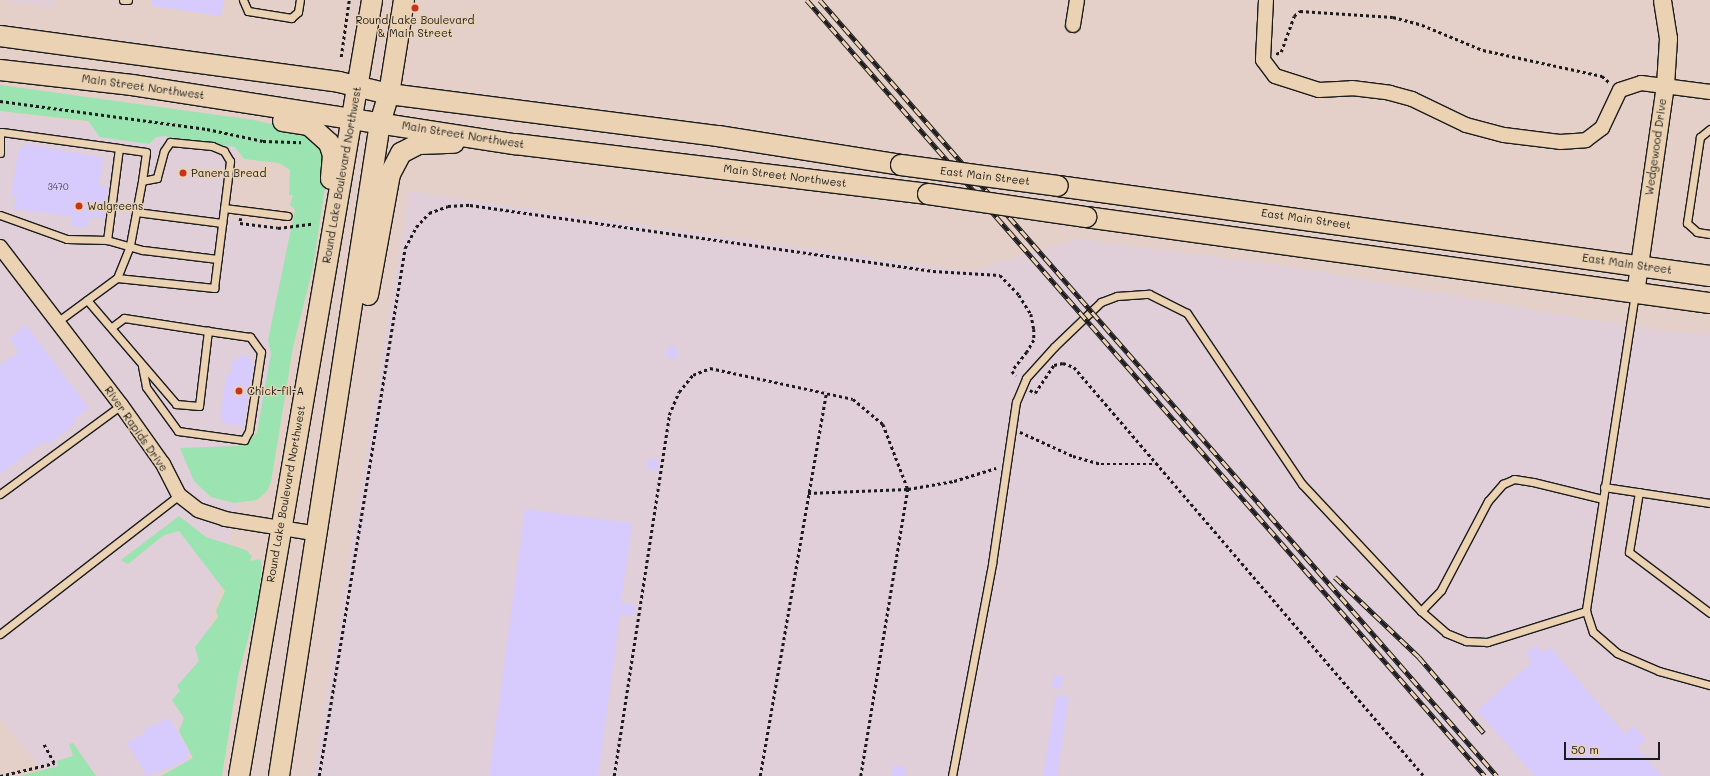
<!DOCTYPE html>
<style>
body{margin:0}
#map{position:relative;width:1710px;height:776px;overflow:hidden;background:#e4d0c8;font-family:Mali,sans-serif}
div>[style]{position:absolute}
.built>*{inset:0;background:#e0ced8}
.green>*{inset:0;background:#9be3b0}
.building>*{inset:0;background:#d7cbfd}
.path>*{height:2.5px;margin-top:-1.25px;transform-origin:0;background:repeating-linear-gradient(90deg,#1c1c1c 0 3px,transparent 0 6px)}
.roads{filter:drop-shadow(1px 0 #1c1c1c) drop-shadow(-1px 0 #1c1c1c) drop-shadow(0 1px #1c1c1c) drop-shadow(0 -1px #1c1c1c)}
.service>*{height:7px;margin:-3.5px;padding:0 3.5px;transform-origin:3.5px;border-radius:3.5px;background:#ead2b2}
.minor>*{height:14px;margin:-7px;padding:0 7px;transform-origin:7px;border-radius:7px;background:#ead2b2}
.tertiary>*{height:17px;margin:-8.5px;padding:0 8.5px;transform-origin:8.5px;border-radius:8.5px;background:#ead2b2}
.secondary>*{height:20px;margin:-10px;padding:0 10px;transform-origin:10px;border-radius:10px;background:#ead2b2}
.rail>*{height:4.5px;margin-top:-2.25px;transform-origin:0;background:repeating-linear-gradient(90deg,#ead2b2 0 9px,#1c1c1c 0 18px);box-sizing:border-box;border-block:1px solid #1c1c1c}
.bridges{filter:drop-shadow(1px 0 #1c1c1c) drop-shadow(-1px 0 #1c1c1c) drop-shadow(0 1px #1c1c1c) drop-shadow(0 -1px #1c1c1c)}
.secondary-bridge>*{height:20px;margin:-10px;padding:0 10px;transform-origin:10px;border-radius:10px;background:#ead2b2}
.dots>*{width:11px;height:11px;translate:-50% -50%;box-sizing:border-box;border:2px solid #ead2b2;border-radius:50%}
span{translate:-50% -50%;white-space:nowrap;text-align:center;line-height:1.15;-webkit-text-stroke:3px #ead2b2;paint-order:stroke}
.number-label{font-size:9px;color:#4b4854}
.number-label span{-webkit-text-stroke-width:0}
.poi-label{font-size:11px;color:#1c1c1c}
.left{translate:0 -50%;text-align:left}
.street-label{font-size:11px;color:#1c1c1c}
.scale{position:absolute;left:1564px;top:742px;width:96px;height:18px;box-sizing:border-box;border:2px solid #1c1c1c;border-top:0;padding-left:5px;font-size:12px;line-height:14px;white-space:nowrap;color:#1c1c1c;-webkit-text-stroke:3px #ead2b2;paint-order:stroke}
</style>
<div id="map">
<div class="built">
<i style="clip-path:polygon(0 0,54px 0,53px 8px)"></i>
<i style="clip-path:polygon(0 112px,239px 143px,229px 219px,303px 230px,185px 730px,195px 763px,172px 776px,45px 776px,0 717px)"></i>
<i style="clip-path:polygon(409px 191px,969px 271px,1079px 239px,1288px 266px,1558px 314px,1672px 332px,1710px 334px,1710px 776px,313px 776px)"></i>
</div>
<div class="green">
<i style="clip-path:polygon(0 85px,254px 120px,301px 131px,319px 142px,328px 166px,313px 267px,293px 347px,271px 482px,267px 491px,257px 500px,234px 503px,211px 497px,194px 481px,180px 448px,241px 446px,257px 433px,271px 353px,268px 340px,295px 210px,290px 205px,293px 195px,289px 195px,290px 170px,279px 163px,244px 159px,235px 147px,164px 136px,156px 137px,149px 144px,100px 137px,88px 121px,0 111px)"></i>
<i style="clip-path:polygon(179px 516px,206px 537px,246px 550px,252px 556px,250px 561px,260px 559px,262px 566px,258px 601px,238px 676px,222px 776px,161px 776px,193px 758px,179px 731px,184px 718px,172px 700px,180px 691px,177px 686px,199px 661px,195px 647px,218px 617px,216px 611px,225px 591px,179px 531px,164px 535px,128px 564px,121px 560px)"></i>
<i style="clip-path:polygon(73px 743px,96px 776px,20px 776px,58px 766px,57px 761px,73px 756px,69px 744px)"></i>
</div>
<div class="building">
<i style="clip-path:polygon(152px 0,224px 0,221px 16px,152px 6px)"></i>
<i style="clip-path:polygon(27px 144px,103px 158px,99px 186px,108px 187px,104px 217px,88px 218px,86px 228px,71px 226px,72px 216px,14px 209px,16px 196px,11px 196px,18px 151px)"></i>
<i style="clip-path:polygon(26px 325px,89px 408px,74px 419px,76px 423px,47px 445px,44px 441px,0 474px,0 365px,19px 352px,10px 338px)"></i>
<i style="clip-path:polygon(668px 346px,678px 347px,677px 359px,666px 357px)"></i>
<i style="clip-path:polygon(240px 355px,251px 357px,250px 362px,254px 362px,243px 426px,223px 423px,221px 415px,226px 375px,230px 376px,233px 359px,239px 360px)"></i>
<i style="clip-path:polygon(649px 458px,659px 460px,658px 471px,647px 469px)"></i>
<i style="clip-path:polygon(525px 509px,632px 523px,621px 603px,636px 605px,634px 616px,620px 614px,598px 776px,489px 776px)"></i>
<i style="clip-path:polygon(1536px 645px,1543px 653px,1550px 647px,1625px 734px,1634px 726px,1646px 740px,1637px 748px,1662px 776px,1535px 776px,1477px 710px,1532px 662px,1526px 654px)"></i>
<i style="clip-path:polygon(1054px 675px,1063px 676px,1061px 689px,1052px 687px)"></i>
<i style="clip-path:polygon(1056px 695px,1069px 697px,1057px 776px,1043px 776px)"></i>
<i style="clip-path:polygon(169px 718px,190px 753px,185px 756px,187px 760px,147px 776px,127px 743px,146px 732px,144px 729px)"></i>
<i style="clip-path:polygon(893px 765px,906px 767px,905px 776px,892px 776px)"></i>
</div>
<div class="path">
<i style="left:1276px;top:54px;width:5px;rotate:-22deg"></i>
<i style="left:1281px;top:52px;width:38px;rotate:-70deg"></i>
<i style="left:1294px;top:16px;width:8px;rotate:-40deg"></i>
<i style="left:1300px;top:11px;width:93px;rotate:3.7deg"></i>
<i style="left:1393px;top:17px;width:30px;rotate:15deg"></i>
<i style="left:1422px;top:25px;width:66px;rotate:22.3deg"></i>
<i style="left:1483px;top:50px;width:122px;rotate:12.3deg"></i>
<i style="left:1602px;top:76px;width:11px;rotate:41deg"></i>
<i style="left:341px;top:57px;width:58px;rotate:-82deg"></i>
<i style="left:0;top:101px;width:209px;rotate:7.7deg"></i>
<i style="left:207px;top:129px;width:57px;rotate:12.1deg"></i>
<i style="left:263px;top:141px;width:38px;rotate:2deg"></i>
<i style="left:241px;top:218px;width:5px;rotate:101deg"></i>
<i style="left:240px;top:223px;width:38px;rotate:7deg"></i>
<i style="left:278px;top:228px;width:34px;rotate:-7deg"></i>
<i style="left:1030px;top:390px;width:6px;rotate:31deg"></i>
<i style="left:1035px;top:393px;width:34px;rotate:-56deg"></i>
<i style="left:1054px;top:365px;width:9px;rotate:-13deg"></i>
<i style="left:1063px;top:363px;width:12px;rotate:20deg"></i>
<i style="left:1074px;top:367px;width:538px;rotate:49.44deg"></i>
<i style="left:1020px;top:432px;width:58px;rotate:24.4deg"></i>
<i style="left:1073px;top:456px;width:29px;rotate:16deg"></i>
<i style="left:1101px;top:464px;width:53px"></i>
<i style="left:808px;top:493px;width:100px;rotate:-2.3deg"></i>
<i style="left:908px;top:489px;width:47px;rotate:-9.9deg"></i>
<i style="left:954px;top:481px;width:44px;rotate:-17.2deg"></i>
<i style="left:0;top:776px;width:56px;rotate:-13.5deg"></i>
<i style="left:54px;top:763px;width:23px;rotate:-119deg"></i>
<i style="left:319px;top:776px;width:535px;rotate:-80.75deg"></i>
<i style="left:405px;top:248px;width:24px;rotate:-62deg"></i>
<i style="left:416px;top:227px;width:19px;rotate:-47deg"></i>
<i style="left:429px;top:213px;width:20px;rotate:-20deg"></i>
<i style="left:448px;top:206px;width:22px;rotate:-3deg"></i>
<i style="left:470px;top:205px;width:468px;rotate:8.1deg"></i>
<i style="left:933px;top:271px;width:67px;rotate:3.4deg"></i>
<i style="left:1000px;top:275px;width:28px;rotate:46deg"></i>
<i style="left:1019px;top:295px;width:22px;rotate:58deg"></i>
<i style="left:1031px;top:314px;width:15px;rotate:79deg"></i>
<i style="left:1034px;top:329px;width:11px;rotate:90deg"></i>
<i style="left:1034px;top:340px;width:14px;rotate:120deg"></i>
<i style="left:1027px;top:352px;width:24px;rotate:128deg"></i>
<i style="left:1012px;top:371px;width:6px;rotate:51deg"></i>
<i style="left:614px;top:776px;width:365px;rotate:-81.3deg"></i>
<i style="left:669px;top:415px;width:25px;rotate:-67deg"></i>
<i style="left:679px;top:392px;width:22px;rotate:-51deg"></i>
<i style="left:693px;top:375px;width:18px;rotate:-22deg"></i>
<i style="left:710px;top:368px;width:146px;rotate:12.2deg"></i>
<i style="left:853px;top:399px;width:39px;rotate:40deg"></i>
<i style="left:883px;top:424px;width:70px;rotate:69deg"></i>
<i style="left:908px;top:489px;width:291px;rotate:99.3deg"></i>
<i style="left:760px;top:776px;width:390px;rotate:-80.2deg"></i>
</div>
<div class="roads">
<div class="service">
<i style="left:123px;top:0;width:5px"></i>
<i style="left:243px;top:0;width:12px;rotate:66deg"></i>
<i style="left:248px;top:11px;width:44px;rotate:9.2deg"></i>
<i style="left:291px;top:18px;width:9px;rotate:-41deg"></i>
<i style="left:298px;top:12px;width:12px;rotate:-81deg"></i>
<i style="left:1710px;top:129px;width:13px;rotate:141deg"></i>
<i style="left:1700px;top:137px;width:87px;rotate:98.6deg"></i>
<i style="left:1687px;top:223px;width:13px;rotate:42deg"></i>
<i style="left:1697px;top:232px;width:13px;rotate:9deg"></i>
<i style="left:0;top:132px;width:21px;rotate:90deg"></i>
<i style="left:2px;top:132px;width:118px;rotate:7.8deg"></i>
<i style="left:224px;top:208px;width:64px;rotate:7.1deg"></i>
<i style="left:136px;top:212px;width:87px;rotate:7.3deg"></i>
<i style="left:0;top:215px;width:71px;rotate:19.7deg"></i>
<i style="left:67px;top:239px;width:40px;rotate:1.4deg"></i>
<i style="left:117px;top:278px;width:35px;rotate:-68deg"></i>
<i style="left:130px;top:245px;width:65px;rotate:-79.4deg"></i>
<i style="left:1635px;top:293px;width:322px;rotate:98.8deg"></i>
<i style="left:1586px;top:611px;width:22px;rotate:72deg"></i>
<i style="left:1593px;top:632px;width:32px;rotate:41deg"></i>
<i style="left:1617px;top:653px;width:46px;rotate:23.2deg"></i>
<i style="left:1659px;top:671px;width:53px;rotate:15.4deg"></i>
<i style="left:87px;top:300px;width:137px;rotate:49.4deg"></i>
<i style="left:176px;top:404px;width:23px;rotate:5deg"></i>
<i style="left:199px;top:406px;width:76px;rotate:-83.2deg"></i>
<i style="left:208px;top:331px;width:85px;rotate:-171.2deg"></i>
<i style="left:124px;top:318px;width:15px;rotate:143deg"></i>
<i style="left:57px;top:322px;width:74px;rotate:-36.3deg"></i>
<i style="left:117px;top:278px;width:98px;rotate:5.9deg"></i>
<i style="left:214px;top:288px;width:128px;rotate:-82.8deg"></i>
<i style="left:230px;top:161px;width:12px;rotate:-121deg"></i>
<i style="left:224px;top:151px;width:13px;rotate:-157deg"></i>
<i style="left:212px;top:146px;width:42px;rotate:-174.6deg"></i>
<i style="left:170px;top:142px;width:11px;rotate:124deg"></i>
<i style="left:164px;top:151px;width:28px;rotate:105deg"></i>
<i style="left:157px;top:178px;width:15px;rotate:169deg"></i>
<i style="left:142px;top:181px;width:29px;rotate:-82deg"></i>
<i style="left:146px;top:152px;width:27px;rotate:-172deg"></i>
<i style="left:119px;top:148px;width:93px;rotate:97.4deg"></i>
<i style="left:107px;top:240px;width:37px;rotate:16deg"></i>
<i style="left:143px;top:250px;width:75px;rotate:6.9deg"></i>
<i style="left:142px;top:366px;width:21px;rotate:79deg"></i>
<i style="left:146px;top:387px;width:54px;rotate:54deg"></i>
<i style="left:178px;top:431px;width:67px;rotate:7.8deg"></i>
<i style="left:244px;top:440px;width:10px;rotate:-61deg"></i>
<i style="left:249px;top:431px;width:80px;rotate:-81.4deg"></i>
<i style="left:261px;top:352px;width:19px;rotate:-126deg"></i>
<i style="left:250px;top:337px;width:42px;rotate:-171.9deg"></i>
<i style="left:1604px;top:487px;width:107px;rotate:8.6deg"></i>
<i style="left:1639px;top:492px;width:61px;rotate:99.5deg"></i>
<i style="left:1629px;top:552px;width:101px;rotate:37deg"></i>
<i style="left:0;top:494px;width:150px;rotate:-36.3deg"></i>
<i style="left:1421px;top:611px;width:29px;rotate:-46deg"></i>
<i style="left:1441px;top:590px;width:101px;rotate:-62.2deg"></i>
<i style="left:1488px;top:501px;width:23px;rotate:-49deg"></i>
<i style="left:1503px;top:484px;width:12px;rotate:-24deg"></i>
<i style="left:1514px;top:479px;width:19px;rotate:9deg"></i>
<i style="left:1533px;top:482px;width:71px;rotate:13.8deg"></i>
<i style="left:0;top:634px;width:227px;rotate:-37.8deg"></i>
<i style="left:952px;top:776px;width:216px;rotate:-79.3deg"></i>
<i style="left:992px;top:564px;width:164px;rotate:-81.6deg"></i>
<i style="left:1016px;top:402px;width:26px;rotate:-67deg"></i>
<i style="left:1026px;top:378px;width:42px;rotate:-47.9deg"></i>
<i style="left:1054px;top:347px;width:65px;rotate:-43.8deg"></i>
<i style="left:1101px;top:302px;width:17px;rotate:-21deg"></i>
<i style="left:1117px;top:296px;width:32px;rotate:-4deg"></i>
<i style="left:1149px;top:294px;width:42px;rotate:26.6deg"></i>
<i style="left:1187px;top:313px;width:206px;rotate:56.1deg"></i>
<i style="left:1302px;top:484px;width:174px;rotate:46.9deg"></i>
<i style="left:1421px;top:611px;width:33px;rotate:41deg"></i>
<i style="left:1446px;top:633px;width:22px;rotate:22deg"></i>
<i style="left:1466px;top:641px;width:21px;rotate:3deg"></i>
<i style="left:1487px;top:642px;width:104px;rotate:-17.4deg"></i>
</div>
<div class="minor">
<i style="left:1266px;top:0;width:60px;rotate:92.9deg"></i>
<i style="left:1263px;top:60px;width:20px;rotate:53deg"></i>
<i style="left:1275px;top:76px;width:46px;rotate:17.7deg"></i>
<i style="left:1319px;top:90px;width:33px;rotate:-3deg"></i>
<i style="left:1352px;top:88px;width:38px;rotate:7deg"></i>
<i style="left:1390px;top:93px;width:23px;rotate:15deg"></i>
<i style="left:1412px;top:99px;width:60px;rotate:25.7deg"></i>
<i style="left:1466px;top:125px;width:39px;rotate:15deg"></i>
<i style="left:1504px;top:135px;width:56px;rotate:7.1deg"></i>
<i style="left:1560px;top:142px;width:26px;rotate:-4deg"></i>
<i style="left:1586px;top:140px;width:20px;rotate:-37deg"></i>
<i style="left:1602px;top:128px;width:42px;rotate:-64.7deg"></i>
<i style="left:1620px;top:90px;width:22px;rotate:-18deg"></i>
<i style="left:1641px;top:83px;width:70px;rotate:7.4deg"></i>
<i style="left:1073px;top:25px;width:25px;rotate:-81deg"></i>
<i style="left:0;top:247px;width:199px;rotate:52.6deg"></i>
<i style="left:121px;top:405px;width:72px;rotate:54.6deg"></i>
<i style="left:163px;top:464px;width:35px;rotate:63deg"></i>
<i style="left:179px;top:495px;width:24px;rotate:38deg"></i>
<i style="left:198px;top:510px;width:28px;rotate:18deg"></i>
<i style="left:225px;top:519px;width:95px;rotate:9.1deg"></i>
</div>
<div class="tertiary">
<i style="left:1635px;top:293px;width:210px;rotate:-81.8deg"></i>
<i style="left:1665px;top:85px;width:47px;rotate:-86.3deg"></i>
<i style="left:1668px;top:38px;width:38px;rotate:-99deg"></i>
</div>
<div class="secondary">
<i style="left:0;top:36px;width:342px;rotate:7.7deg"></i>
<i style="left:339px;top:82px;width:51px;rotate:13.5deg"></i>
<i style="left:389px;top:94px;width:332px;rotate:7.3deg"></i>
<i style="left:718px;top:136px;width:185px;rotate:9deg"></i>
<i style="left:0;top:70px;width:133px;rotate:6.5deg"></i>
<i style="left:132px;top:85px;width:388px;rotate:8.8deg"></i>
<i style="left:515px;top:144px;width:416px;rotate:6.9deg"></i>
<i style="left:283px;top:121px;width:26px;rotate:9deg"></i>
<i style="left:309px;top:125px;width:27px;rotate:42deg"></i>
<i style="left:329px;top:143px;width:13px;rotate:72deg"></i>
<i style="left:333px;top:155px;width:24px;rotate:95deg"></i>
<i style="left:1058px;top:186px;width:658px;rotate:7.86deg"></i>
<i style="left:1086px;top:217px;width:630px;rotate:7.85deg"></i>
<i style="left:368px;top:295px;width:123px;rotate:-79.7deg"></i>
<i style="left:390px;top:174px;width:24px;rotate:-62deg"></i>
<i style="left:401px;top:153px;width:20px;rotate:-27deg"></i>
<i style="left:419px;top:144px;width:35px;rotate:-2deg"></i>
<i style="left:239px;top:776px;width:787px;rotate:-80.27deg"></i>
<i style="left:279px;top:776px;width:661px;rotate:-81.21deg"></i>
<i style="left:380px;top:123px;width:30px;rotate:-73deg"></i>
<i style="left:389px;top:94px;width:95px;rotate:-80.9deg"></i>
</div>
</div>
<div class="rail">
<i style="left:807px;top:0;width:1030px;rotate:48.86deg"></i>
<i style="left:820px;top:0;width:1030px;rotate:48.9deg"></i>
<i style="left:1335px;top:577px;width:116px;rotate:43.6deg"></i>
<i style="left:1419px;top:657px;width:100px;rotate:49.5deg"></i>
</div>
<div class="bridges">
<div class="secondary-bridge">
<i style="left:901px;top:165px;width:158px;rotate:7.6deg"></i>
<i style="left:928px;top:194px;width:160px;rotate:8.3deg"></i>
</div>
</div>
<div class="dots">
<i style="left:415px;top:8px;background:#c8321e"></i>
<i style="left:183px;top:173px;background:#c8321e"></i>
<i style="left:79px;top:206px;background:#c8321e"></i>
<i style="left:239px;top:391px;background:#c8321e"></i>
</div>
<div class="number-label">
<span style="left:58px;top:187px">3470</span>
</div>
<div class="poi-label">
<span style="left:415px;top:27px">Round Lake Boulevard<br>&amp; Main Street</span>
<span class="left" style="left:191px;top:173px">Panera Bread</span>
<span class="left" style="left:87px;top:206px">Walgreens</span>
<span class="left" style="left:247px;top:391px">Chick-fil-A</span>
</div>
<div class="street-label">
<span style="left:143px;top:87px;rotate:8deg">Main Street Northwest</span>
<span style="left:463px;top:135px;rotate:9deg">Main Street Northwest</span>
<span style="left:1656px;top:147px;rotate:-82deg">Wedgewood Drive</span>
<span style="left:342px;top:175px;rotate:-80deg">Round Lake Boulevard Northwest</span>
<span style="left:785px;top:176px;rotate:7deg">Main Street Northwest</span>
<span style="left:985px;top:176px;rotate:7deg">East Main Street</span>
<span style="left:1306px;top:219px;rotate:8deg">East Main Street</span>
<span style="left:1627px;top:264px;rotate:8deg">East Main Street</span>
<span style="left:136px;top:429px;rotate:55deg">River Rapids Drive</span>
<span style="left:286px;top:494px;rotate:-80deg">Round Lake Boulevard Northwest</span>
</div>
<div class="scale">50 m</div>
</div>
